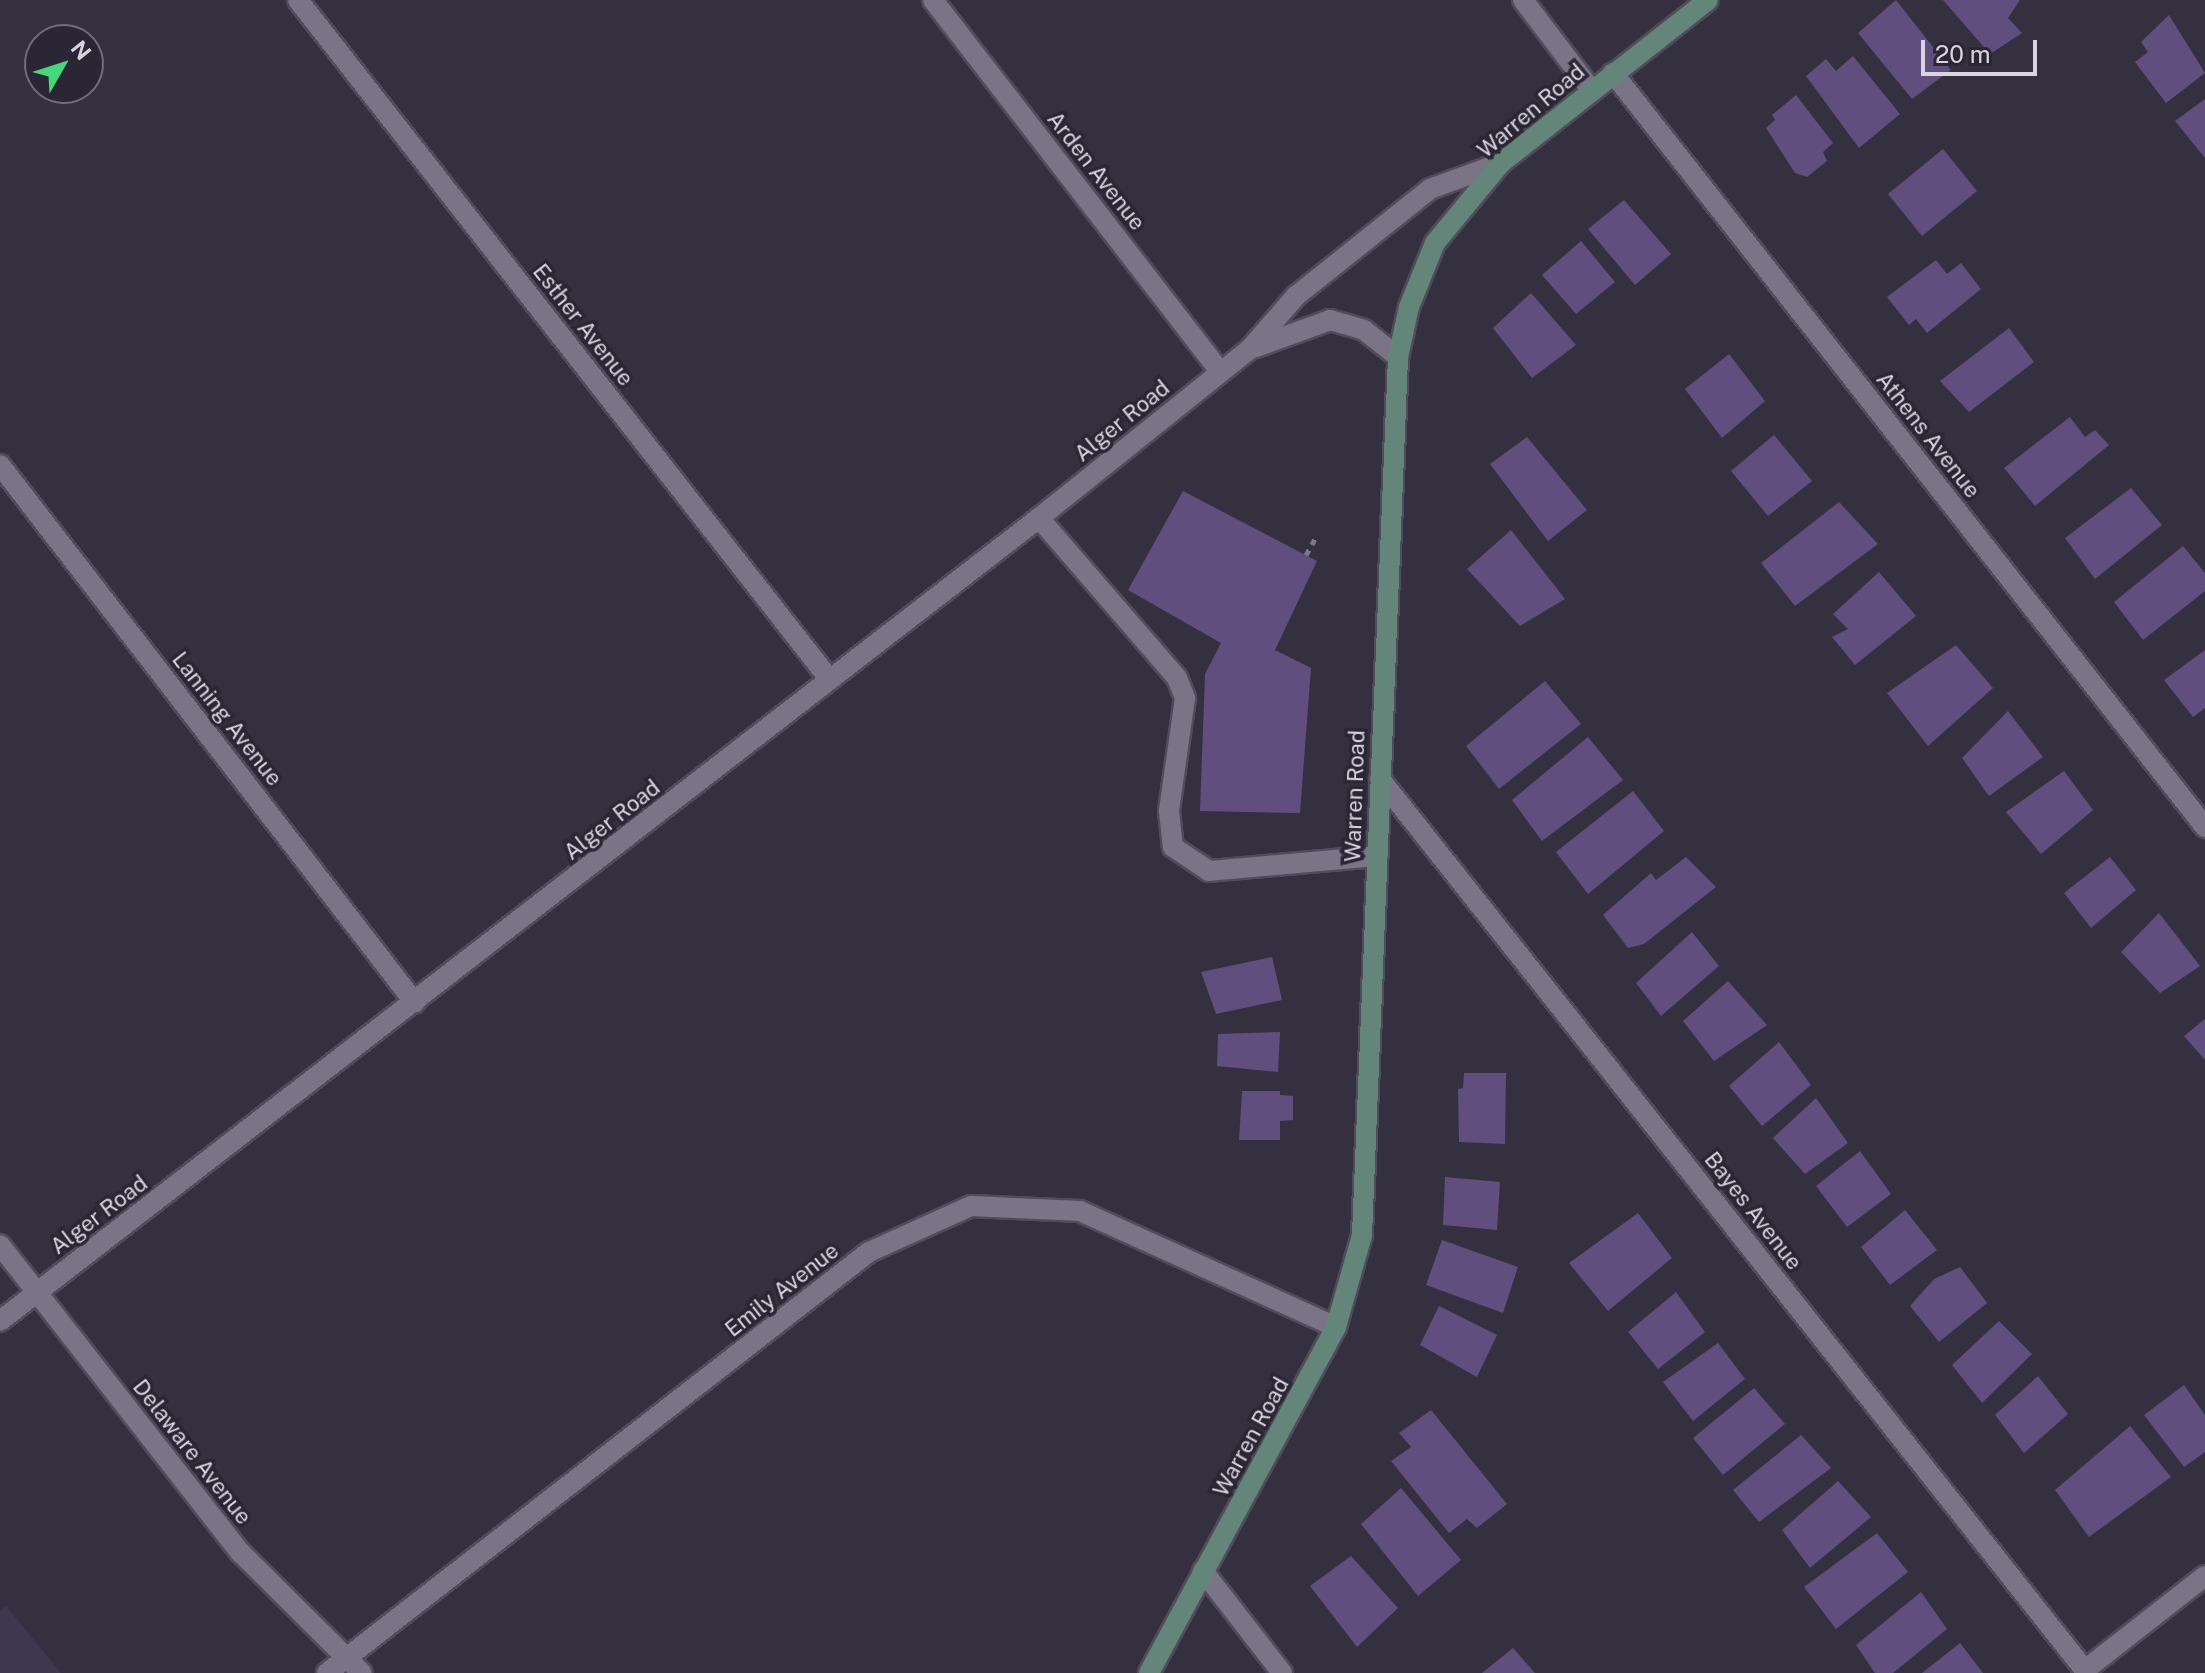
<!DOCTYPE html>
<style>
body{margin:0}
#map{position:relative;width:2205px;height:1673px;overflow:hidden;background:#35303f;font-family:"Public Sans",sans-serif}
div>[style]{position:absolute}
.built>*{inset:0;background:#3f374d}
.building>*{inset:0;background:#604e7f}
.path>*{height:5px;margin-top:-2.5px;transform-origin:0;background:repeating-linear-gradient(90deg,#7d7886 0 6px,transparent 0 12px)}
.roads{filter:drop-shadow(2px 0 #514c5a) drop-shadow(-2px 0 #514c5a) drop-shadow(0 2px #514c5a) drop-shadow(0 -2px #514c5a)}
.service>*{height:20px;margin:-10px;padding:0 10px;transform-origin:10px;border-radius:10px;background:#7a7486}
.minor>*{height:20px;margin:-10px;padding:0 10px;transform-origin:10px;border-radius:10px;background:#7a7486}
.secondary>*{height:20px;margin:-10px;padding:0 10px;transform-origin:10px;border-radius:10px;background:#63857a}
span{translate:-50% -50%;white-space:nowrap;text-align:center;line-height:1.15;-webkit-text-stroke:7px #2b2635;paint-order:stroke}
.street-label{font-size:22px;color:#d8d4df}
.north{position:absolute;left:24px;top:24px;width:80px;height:80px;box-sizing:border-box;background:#2b2635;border:2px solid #706c79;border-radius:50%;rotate:51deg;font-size:22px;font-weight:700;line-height:32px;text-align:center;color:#d8d4df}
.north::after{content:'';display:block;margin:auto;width:28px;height:36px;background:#45d77a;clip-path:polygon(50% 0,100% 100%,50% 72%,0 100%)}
.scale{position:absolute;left:1921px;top:40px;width:116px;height:36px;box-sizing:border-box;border:4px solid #d8d4df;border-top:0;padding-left:10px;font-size:24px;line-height:28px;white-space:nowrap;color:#d8d4df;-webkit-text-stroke:6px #2b2635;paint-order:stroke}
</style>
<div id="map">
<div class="built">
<i style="clip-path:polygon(6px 1606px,61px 1673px,0 1673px,0 1611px)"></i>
</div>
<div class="building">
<i style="clip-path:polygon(1896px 0,1951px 70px,1912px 99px,1858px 33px)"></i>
<i style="clip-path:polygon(1943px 0,2020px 0,2008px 18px,2022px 33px,1990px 54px)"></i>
<i style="clip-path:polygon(2169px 15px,2205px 73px,2166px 103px,2135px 62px,2148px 52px,2141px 42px)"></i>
<i style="clip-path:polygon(1853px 56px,1900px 114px,1859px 148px,1806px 76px,1826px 59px,1836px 71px)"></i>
<i style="clip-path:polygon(1796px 95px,1833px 143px,1823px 152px,1827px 161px,1807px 177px,1795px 173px,1766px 128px,1775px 120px,1772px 115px)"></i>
<i style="clip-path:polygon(2205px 99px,2205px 158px,2175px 121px)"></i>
<i style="clip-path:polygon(1943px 149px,1977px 191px,1922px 236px,1888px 194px)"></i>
<i style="clip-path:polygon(1624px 200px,1671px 254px,1635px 285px,1588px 229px)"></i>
<i style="clip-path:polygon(1581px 241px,1615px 282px,1576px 314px,1542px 275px)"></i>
<i style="clip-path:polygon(1936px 260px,1947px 274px,1961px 263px,1981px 289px,1927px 333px,1916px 319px,1909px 325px,1887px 297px)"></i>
<i style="clip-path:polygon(1531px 293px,1576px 345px,1532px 378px,1493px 328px)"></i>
<i style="clip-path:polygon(2009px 328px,2034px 362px,1969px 412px,1940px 381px)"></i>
<i style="clip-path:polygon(1729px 354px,1765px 401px,1722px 438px,1685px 389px)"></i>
<i style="clip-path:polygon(2070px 417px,2085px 437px,2095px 430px,2109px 445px,2035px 506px,2004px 468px)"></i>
<i style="clip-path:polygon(1774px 435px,1812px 481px,1768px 516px,1731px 471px)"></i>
<i style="clip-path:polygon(1527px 437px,1587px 510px,1548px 541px,1490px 464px)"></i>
<i style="clip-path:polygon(2131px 488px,2162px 525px,2095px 579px,2065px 538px)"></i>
<i style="clip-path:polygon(1183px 491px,1317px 561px,1275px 650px,1311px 668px,1300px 813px,1200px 811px,1205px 674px,1221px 643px,1128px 590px)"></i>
<i style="clip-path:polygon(1839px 502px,1878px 544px,1795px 606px,1761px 563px)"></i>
<i style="clip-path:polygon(1511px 530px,1565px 599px,1520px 626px,1467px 569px)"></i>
<i style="clip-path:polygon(2183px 546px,2205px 573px,2205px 591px,2143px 640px,2114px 602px)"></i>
<i style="clip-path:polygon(1879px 572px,1916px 616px,1855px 665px,1832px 637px,1848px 629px,1833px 614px)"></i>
<i style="clip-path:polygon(1956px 645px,1993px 688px,1928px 746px,1887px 693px)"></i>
<i style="clip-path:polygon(2205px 650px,2205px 708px,2193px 717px,2164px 680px)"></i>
<i style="clip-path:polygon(1545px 681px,1581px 724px,1499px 789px,1466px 746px)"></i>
<i style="clip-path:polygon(2008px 711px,2043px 757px,1989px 796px,1962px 758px)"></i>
<i style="clip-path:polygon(1588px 737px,1623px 780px,1542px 841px,1512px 800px)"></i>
<i style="clip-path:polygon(2064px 771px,2093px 810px,2041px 854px,2006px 812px)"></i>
<i style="clip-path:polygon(1633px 791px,1664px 831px,1588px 894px,1556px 852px)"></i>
<i style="clip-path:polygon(1686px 857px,1716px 887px,1644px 944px,1628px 948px,1603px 915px,1651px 873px,1656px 880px)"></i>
<i style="clip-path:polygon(2110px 857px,2136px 890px,2091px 928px,2064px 893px)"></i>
<i style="clip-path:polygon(2159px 913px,2200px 966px,2160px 993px,2121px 952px)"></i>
<i style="clip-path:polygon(1692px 932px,1719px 966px,1661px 1016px,1636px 983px)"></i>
<i style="clip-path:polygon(1272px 957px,1282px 1000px,1216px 1014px,1201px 972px)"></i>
<i style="clip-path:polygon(1728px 981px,1767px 1025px,1714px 1061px,1683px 1021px)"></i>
<i style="clip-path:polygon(2205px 1019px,2205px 1060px,2184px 1036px)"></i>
<i style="clip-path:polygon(1280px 1032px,1278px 1072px,1217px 1066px,1218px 1034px)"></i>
<i style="clip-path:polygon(1779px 1042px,1811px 1085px,1762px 1126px,1729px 1086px)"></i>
<i style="clip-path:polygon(1464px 1073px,1506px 1073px,1505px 1144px,1459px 1142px,1458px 1089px,1463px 1088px)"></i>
<i style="clip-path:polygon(1242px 1091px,1280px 1091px,1280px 1095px,1293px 1096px,1293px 1120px,1280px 1121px,1280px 1140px,1239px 1140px)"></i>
<i style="clip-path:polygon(1816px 1098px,1848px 1143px,1805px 1174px,1773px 1138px)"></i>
<i style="clip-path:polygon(1860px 1151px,1891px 1194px,1847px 1227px,1816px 1186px)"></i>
<i style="clip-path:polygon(1445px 1177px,1500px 1182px,1497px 1230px,1443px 1225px)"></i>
<i style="clip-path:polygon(1905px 1210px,1937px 1250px,1890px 1285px,1861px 1247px)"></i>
<i style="clip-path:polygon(1638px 1213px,1672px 1258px,1608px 1311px,1569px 1263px)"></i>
<i style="clip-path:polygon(1442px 1240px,1518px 1267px,1503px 1313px,1426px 1285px)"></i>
<i style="clip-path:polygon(1960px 1267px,1987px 1303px,1939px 1342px,1910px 1306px,1934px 1279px)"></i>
<i style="clip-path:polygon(1676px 1292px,1705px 1332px,1658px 1369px,1628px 1332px)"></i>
<i style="clip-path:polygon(1439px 1306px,1497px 1335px,1477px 1377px,1420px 1345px)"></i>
<i style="clip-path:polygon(1999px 1321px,2032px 1354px,1982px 1403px,1952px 1365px)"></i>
<i style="clip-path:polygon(1718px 1343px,1745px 1379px,1693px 1421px,1663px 1382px)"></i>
<i style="clip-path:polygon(2038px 1376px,2068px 1414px,2024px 1453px,1995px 1415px)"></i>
<i style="clip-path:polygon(2184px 1385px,2205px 1415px,2205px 1452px,2184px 1467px,2144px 1415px)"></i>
<i style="clip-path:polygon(1754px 1388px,1785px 1424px,1723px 1475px,1693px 1438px)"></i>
<i style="clip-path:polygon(1431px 1410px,1507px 1504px,1477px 1528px,1467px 1519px,1449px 1533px,1391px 1461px,1411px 1447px,1399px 1433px)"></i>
<i style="clip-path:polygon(2130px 1426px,2171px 1477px,2089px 1537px,2055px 1490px)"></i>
<i style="clip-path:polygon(1801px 1435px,1831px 1468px,1759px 1522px,1733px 1490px)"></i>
<i style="clip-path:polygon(1838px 1481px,1871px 1517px,1810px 1568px,1782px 1530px)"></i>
<i style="clip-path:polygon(1401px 1488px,1461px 1560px,1418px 1596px,1361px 1524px)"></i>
<i style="clip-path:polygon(1877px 1533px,1908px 1572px,1836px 1629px,1804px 1587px)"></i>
<i style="clip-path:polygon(1351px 1556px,1398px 1608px,1357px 1647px,1310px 1586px)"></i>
<i style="clip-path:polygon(1921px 1592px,1947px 1629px,1893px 1673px,1875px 1673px,1856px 1645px)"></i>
<i style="clip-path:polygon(1960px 1643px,1983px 1673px,1922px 1673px)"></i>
<i style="clip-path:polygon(1513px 1648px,1535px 1673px,1482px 1673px)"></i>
</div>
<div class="path">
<i style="left:1306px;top:555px;width:21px;rotate:-61deg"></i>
</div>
<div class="roads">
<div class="service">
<i style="left:1039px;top:518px;width:211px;rotate:49.2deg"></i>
<i style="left:1177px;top:678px;width:22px;rotate:68deg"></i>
<i style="left:1185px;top:698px;width:114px;rotate:98.1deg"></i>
<i style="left:1169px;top:811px;width:36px;rotate:84deg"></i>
<i style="left:1173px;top:847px;width:43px;rotate:33.7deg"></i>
<i style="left:1209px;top:871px;width:169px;rotate:-5.1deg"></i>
</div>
<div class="minor">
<i style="left:298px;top:0;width:863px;rotate:51.96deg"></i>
<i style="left:933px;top:0;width:470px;rotate:52.3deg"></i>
<i style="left:1523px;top:0;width:114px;rotate:52.8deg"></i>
<i style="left:1613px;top:73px;width:959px;rotate:51.86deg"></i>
<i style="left:1256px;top:347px;width:79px;rotate:-20deg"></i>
<i style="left:1330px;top:320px;width:35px;rotate:16deg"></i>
<i style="left:1364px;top:330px;width:43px;rotate:38.5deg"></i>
<i style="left:0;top:465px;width:679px;rotate:52.35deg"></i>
<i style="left:1380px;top:779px;width:1140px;rotate:51.66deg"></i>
<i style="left:0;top:1245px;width:391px;rotate:52deg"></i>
<i style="left:241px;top:1553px;width:170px;rotate:44.8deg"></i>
<i style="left:0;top:1321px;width:1313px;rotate:-37.7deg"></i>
<i style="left:1039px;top:518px;width:269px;rotate:-38.7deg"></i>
<i style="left:1249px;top:350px;width:72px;rotate:-49deg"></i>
<i style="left:1296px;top:296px;width:171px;rotate:-38.6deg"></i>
<i style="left:1430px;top:189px;width:76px;rotate:-20.1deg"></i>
<i style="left:1203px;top:1571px;width:129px;rotate:52.2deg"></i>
<i style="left:2085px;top:1670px;width:152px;rotate:-38.1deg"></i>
<i style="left:327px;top:1673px;width:686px;rotate:-37.84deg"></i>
<i style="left:869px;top:1252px;width:112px;rotate:-24.3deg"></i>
<i style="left:971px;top:1206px;width:109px;rotate:2.6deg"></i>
<i style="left:1080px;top:1211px;width:281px;rotate:24.4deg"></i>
</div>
<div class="secondary">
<i style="left:1149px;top:1673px;width:393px;rotate:-61.6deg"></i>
<i style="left:1336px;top:1327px;width:96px;rotate:-74.2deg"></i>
<i style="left:1362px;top:1235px;width:879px;rotate:-87.65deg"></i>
<i style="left:1398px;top:357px;width:51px;rotate:-77.6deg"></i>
<i style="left:1409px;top:307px;width:69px;rotate:-67.9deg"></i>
<i style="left:1435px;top:243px;width:104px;rotate:-50.5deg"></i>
<i style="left:1501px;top:163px;width:263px;rotate:-38.2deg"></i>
</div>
</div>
<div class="street-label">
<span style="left:1531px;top:111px;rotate:-40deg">Warren Road</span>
<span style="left:1096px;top:171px;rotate:52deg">Arden Avenue</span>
<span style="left:583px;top:325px;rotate:52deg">Esther Avenue</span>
<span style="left:1122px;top:421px;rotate:-39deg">Alger Road</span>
<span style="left:1928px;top:435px;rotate:52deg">Athens Avenue</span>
<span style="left:227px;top:719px;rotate:52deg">Lanning Avenue</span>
<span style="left:1355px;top:796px;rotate:-88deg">Warren Road</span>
<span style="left:612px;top:820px;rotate:-38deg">Alger Road</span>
<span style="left:1753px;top:1211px;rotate:52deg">Bayes Avenue</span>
<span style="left:99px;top:1215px;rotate:-37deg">Alger Road</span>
<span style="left:782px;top:1290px;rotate:-38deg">Emily Avenue</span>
<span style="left:1251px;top:1437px;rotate:-61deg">Warren Road</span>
<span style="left:192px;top:1452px;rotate:52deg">Delaware Avenue</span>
</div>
<div class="north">N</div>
<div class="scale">20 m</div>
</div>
